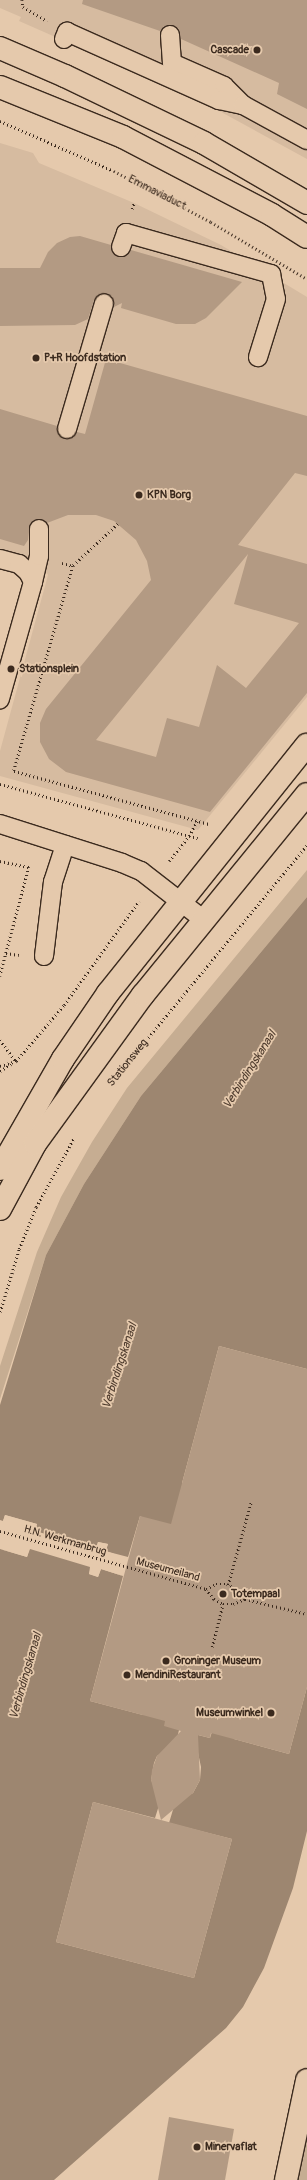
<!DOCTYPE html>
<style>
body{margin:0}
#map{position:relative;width:307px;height:2180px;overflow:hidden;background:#e5c9ac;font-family:Pangolin,sans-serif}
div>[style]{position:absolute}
.built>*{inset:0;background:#d6bba0}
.green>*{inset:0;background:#c6ad92}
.water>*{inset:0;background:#9d8670}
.pier>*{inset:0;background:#e5c9ac}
.building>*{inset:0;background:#b39a83}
.path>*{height:2.5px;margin-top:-1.25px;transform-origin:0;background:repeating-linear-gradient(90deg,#3b2a1e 0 1px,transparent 0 4px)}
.roads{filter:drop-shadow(1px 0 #3b2a1e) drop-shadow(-1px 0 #3b2a1e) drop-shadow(0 1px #3b2a1e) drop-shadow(0 -1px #3b2a1e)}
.lane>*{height:18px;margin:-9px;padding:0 9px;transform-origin:9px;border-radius:9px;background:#e5c9ac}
.street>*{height:22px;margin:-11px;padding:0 11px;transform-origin:11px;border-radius:11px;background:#e5c9ac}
.secondary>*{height:22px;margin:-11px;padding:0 11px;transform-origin:11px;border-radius:11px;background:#e5c9ac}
.path-bridge>*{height:2.5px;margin-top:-1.25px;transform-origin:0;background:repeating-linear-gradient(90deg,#3b2a1e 0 1px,transparent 0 4px)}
.bridges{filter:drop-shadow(1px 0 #3b2a1e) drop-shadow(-1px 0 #3b2a1e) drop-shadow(0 1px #3b2a1e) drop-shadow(0 -1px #3b2a1e)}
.secondary-bridge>*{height:22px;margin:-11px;padding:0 11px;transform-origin:11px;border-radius:11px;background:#e5c9ac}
.dots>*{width:11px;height:11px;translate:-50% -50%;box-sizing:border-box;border:2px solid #e5c9ac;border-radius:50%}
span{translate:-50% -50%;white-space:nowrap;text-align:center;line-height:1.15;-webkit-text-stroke:3.5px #e5c9ac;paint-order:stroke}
.poi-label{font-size:11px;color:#3b2a1e;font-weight:700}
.right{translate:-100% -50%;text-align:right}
.left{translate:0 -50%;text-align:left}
.street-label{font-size:11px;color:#3b2a1e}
.water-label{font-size:12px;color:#4f3c2e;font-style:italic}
</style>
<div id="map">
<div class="built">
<i style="clip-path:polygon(0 0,307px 0,307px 159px,201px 101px,19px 21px,21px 17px,0 8px)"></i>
<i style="clip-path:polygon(0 143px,33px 153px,39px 163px,134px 203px,221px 245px,307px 297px,307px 697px,198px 830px,0 776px,0 751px,48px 575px,40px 561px,0 549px)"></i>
</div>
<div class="green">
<i style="clip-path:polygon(307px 870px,307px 897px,141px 1096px,84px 1184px,46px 1255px,0 1399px,0 1366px,37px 1252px,61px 1197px,92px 1142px,127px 1088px)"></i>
<i style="clip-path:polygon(307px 2104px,307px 2180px,293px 2180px)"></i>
</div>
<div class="water">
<i style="clip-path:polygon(307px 897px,307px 1369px,219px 1346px,182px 1483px,224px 1569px,140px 1516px,128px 1557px,105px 1551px,108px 1544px,98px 1542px,89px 1574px,98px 1577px,101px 1569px,123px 1576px,90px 1701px,143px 1715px,148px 1700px,179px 1730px,176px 1743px,157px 1756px,154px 1763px,151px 1780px,161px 1799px,155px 1818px,93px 1802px,56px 1942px,194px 1978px,232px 1839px,169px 1823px,175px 1803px,193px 1793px,200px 1780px,201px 1767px,194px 1734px,210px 1738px,216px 1719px,234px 1739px,289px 1754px,307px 1687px,307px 1831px,293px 1888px,264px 1968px,243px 2007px,226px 2028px,54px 2180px,0 2180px,0 1549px,27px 1557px,37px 1524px,5px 1515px,3px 1521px,0 1520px,0 1405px,46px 1255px,84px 1184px,141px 1096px)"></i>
</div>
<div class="pier">
<i style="clip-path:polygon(5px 1515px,37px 1524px,35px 1531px,96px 1548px,98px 1542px,108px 1544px,106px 1551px,128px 1559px,105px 1553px,105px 1546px,99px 1544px,91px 1573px,97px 1575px,101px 1567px,123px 1576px,101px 1569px,98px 1577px,89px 1574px,90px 1567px,30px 1549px,27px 1557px,0 1549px,26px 1555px,35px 1525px,6px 1517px,5px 1523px,0 1522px,3px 1521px)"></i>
</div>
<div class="building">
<i style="clip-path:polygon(83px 0,307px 0,307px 109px,277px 94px,279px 83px,181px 39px,179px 29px,175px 26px,164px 26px,160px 31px,82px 4px)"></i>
<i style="clip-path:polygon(80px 236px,111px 245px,113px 253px,118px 257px,127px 255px,131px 250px,242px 282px,206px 318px,195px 324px,176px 324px,121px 308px,122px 303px,114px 307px,112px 296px,102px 293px,94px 300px,88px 319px,75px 325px,0 326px,0 268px,40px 268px,48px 252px,57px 243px,70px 237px)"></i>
<i style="clip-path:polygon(evenodd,106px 359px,307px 416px,307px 476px,295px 473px,238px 545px,307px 564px,307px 693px,210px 812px,66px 772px,49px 759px,40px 742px,40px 723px,46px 709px,151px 580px,147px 561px,136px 540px,114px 521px,96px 515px,68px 515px,47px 523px,39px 519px,34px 520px,30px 524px,28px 540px,24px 546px,0 539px,0 409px,57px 426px,57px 432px,64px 439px,70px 439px,77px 432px,85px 434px,106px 359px,248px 554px,234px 604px,299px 623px,246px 688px,217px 665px,199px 727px,167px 718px,156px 757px,96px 740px,248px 554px)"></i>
<i style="clip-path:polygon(219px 1346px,307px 1369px,307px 1687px,289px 1754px,211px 1733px,210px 1738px,198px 1735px,200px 1780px,193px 1793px,161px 1820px,232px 1839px,194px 1978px,56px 1942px,93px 1802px,161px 1820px,151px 1780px,152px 1770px,157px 1756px,181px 1731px,164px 1726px,165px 1721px,90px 1701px,140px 1516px,171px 1524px)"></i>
<i style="clip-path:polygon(169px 2117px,234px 2129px,225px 2180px,158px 2180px)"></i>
</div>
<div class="path">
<i style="left:22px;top:0;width:7px;rotate:82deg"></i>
<i style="left:23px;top:7px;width:28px;rotate:30deg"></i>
<i style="left:132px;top:209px;width:6px;rotate:-72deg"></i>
<i style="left:118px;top:524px;width:62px;rotate:137deg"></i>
<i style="left:73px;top:566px;width:213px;rotate:106.1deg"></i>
<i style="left:14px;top:771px;width:202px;rotate:15.2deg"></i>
<i style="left:62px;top:563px;width:11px;rotate:15deg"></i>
<i style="left:0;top:784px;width:205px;rotate:15.3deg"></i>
<i style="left:0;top:861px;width:30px;rotate:12deg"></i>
<i style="left:29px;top:867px;width:113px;rotate:104.9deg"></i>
<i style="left:169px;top:861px;width:32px;rotate:-51deg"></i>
<i style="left:189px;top:836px;width:17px;rotate:-62deg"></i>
<i style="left:6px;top:953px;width:13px;rotate:9deg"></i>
<i style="left:0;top:1040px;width:26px;rotate:53deg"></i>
<i style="left:138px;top:1050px;width:266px;rotate:-50.5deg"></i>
<i style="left:0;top:1066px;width:17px;rotate:-17deg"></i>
<i style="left:16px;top:1061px;width:74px;rotate:-49.4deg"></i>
<i style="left:64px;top:1005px;width:128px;rotate:-54.2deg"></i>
<i style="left:0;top:1071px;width:13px;rotate:-32deg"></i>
<i style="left:0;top:1312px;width:66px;rotate:-73.2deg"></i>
<i style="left:19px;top:1249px;width:45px;rotate:-68deg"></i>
<i style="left:36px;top:1207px;width:79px;rotate:-61.2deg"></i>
<i style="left:0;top:1531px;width:214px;rotate:15.7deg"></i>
<i style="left:206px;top:1589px;width:11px;rotate:-27deg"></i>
<i style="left:216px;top:1584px;width:11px"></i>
<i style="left:227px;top:1584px;width:11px;rotate:27deg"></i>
<i style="left:237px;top:1589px;width:13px;rotate:51deg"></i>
<i style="left:228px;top:1585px;width:86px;rotate:-74.5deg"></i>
<i style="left:206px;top:1589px;width:13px;rotate:51deg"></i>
<i style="left:214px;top:1599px;width:10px;rotate:29deg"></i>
<i style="left:223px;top:1604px;width:10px"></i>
<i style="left:233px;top:1604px;width:13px;rotate:-23deg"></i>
<i style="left:245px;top:1599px;width:64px;rotate:13.6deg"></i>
<i style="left:212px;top:1647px;width:44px;rotate:-75.7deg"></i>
</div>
<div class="roads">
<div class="lane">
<i style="left:170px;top:35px;width:28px;rotate:86deg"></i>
<i style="left:172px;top:63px;width:57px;rotate:23.9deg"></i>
<i style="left:224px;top:86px;width:27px;rotate:45deg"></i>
<i style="left:64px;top:39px;width:8px;rotate:-67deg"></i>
<i style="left:67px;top:32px;width:167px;rotate:24.1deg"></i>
<i style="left:219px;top:100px;width:25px;rotate:12deg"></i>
<i style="left:243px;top:105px;width:73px;rotate:28.7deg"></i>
<i style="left:121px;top:247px;width:15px;rotate:-70deg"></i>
<i style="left:126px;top:233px;width:151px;rotate:15.8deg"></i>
<i style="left:271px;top:274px;width:25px;rotate:79deg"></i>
<i style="left:276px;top:299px;width:61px;rotate:107.2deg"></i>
<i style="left:67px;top:429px;width:131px;rotate:-73.6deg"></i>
<i style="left:0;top:559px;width:20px;rotate:15deg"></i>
<i style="left:19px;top:564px;width:12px;rotate:42deg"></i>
<i style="left:28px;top:572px;width:11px;rotate:63deg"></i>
<i style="left:33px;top:582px;width:122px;rotate:105.8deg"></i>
<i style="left:33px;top:582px;width:27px;rotate:-77deg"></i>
<i style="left:39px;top:556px;width:27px;rotate:-90deg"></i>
<i style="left:0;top:824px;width:128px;rotate:17.7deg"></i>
<i style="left:122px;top:863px;width:21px;rotate:23deg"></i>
<i style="left:141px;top:871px;width:80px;rotate:37.9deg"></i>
<i style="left:44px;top:956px;width:75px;rotate:-83.1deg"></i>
<i style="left:53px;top:882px;width:39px;rotate:-72deg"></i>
</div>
<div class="street">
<i style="left:286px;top:2180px;width:102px;rotate:-78.1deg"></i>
</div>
<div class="secondary">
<i style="left:0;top:1169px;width:127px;rotate:-60.2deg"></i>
<i style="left:63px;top:1059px;width:80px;rotate:-55.7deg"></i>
<i style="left:108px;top:993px;width:318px;rotate:-51.3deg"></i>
<i style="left:0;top:1209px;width:74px;rotate:-61.7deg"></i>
<i style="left:35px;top:1144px;width:184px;rotate:-54.1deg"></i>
<i style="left:143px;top:995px;width:259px;rotate:-50.8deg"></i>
</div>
</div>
<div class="path-bridge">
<i style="left:0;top:121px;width:124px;rotate:23.7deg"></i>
<i style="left:114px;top:171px;width:110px;rotate:27.7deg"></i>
<i style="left:211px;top:222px;width:112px;rotate:30.7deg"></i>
</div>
<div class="bridges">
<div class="secondary-bridge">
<i style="left:0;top:48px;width:71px;rotate:23.3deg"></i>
<i style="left:65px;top:76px;width:154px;rotate:25.7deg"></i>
<i style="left:204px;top:143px;width:119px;rotate:30.2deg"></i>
<i style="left:0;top:87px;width:133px;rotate:22.1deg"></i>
<i style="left:123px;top:137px;width:168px;rotate:27.6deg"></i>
<i style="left:272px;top:215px;width:41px;rotate:32.2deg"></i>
</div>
</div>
<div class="dots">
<i style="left:257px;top:50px;background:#3b2a1e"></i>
<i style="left:36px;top:358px;background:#3b2a1e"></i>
<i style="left:139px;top:495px;background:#3b2a1e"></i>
<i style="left:11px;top:669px;background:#3b2a1e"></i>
<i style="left:223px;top:1594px;background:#3b2a1e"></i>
<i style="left:166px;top:1661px;background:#3b2a1e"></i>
<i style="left:127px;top:1675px;background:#3b2a1e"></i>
<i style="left:271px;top:1713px;background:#3b2a1e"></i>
<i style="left:197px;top:2147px;background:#3b2a1e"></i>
</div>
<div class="poi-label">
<span class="right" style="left:249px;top:50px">Cascade</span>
<span class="left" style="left:44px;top:358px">P+R Hoofdstation</span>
<span class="left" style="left:147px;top:495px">KPN Borg</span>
<span class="left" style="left:19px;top:669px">Stationsplein</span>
<span class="left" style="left:231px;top:1594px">Totempaal</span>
<span class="left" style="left:174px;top:1661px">Groninger Museum</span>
<span class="left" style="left:135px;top:1675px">MendiniRestaurant</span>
<span class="right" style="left:263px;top:1713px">Museumwinkel</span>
<span class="left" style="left:205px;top:2147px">Minervaflat</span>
</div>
<div class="street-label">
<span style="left:157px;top:193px;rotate:27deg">Emmaviaduct</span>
<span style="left:128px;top:1063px;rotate:-51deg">Stationsweg</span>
<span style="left:65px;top:1541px;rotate:16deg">H.N. Werkmanbrug</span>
<span style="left:168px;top:1570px;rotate:15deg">Museumeiland</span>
</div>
<div class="water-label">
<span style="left:250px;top:1070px;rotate:-58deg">Verbindingskanaal</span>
<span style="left:120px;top:1366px;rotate:-72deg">Verbindingskanaal</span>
<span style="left:26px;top:1676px;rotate:-74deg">Verbindingskanaal</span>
</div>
</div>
